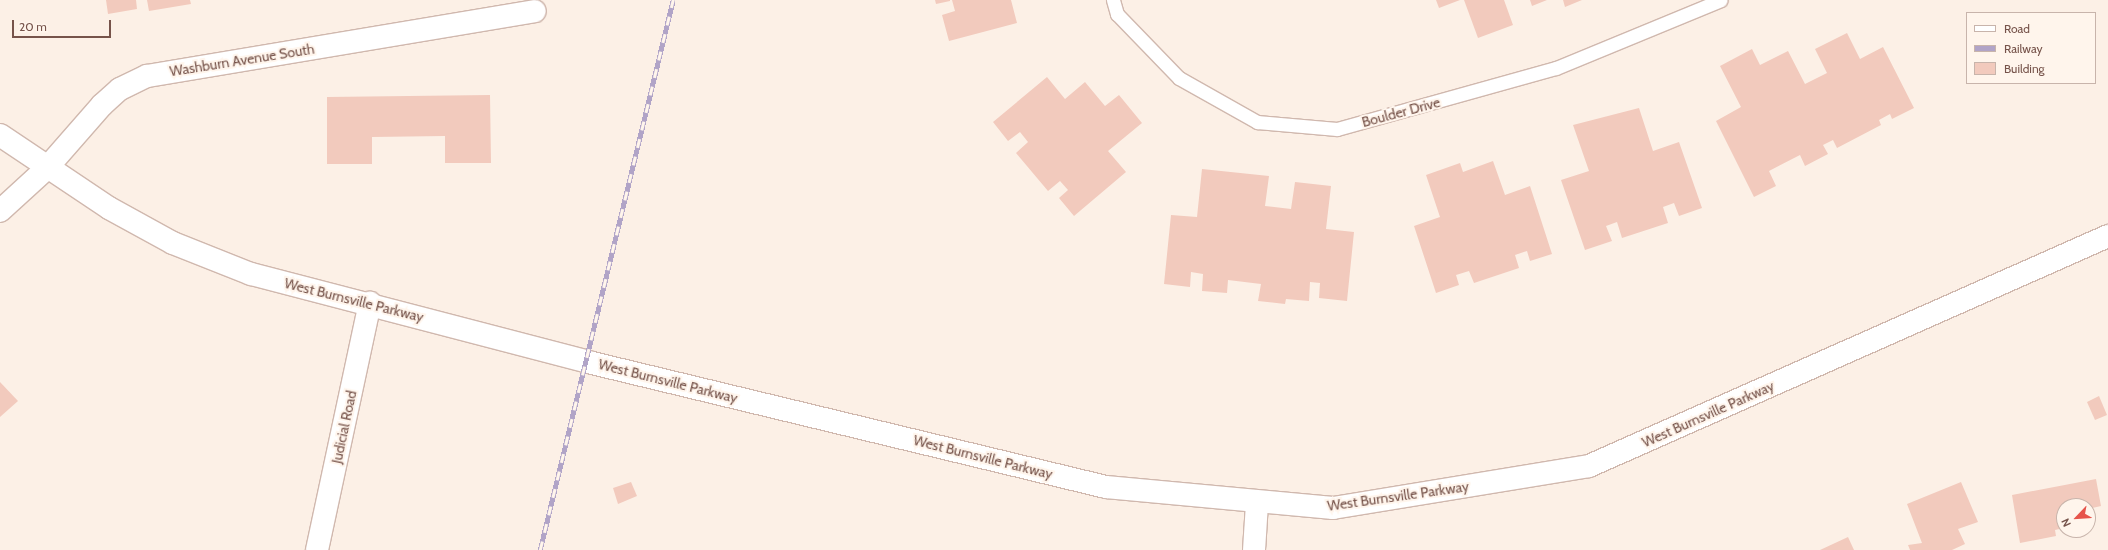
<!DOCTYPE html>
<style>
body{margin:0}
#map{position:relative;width:2108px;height:550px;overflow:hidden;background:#fcf0e6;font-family:Cabin,sans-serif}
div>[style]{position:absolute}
.building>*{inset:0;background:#f2cabd}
.roads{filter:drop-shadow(1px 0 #d0b8ae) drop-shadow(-1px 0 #d0b8ae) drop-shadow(0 1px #d0b8ae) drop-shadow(0 -1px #d0b8ae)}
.service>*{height:13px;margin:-6.5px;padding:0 6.5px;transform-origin:6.5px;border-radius:6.5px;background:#fff}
.minor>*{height:22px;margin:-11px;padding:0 11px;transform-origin:11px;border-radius:11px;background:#fff}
.tertiary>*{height:22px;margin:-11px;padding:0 11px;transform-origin:11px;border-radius:11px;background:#fff}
.rail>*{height:4.5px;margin-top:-2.25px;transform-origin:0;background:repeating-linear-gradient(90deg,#fff5ec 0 9px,#b1a4c7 0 18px);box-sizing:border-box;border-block:1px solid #b1a4c7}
span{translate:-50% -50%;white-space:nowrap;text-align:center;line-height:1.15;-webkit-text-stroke:4px #fff5ec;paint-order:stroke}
.street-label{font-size:14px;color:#76534a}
.legend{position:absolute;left:1966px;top:12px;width:130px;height:72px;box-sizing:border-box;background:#fff5ec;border:1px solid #c8b4ab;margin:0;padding:5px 7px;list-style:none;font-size:12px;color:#76534a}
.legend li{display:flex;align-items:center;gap:8px;height:20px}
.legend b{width:20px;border:1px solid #c8b4ab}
.north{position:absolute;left:2056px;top:498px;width:40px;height:40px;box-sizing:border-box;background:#fff5ec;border:1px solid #c8b4ab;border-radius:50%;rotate:245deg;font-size:11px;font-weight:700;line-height:16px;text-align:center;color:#76534a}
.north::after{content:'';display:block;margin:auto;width:14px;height:18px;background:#e6544b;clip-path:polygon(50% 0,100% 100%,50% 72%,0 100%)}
.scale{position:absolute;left:12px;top:20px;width:99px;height:18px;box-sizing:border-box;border:2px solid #76534a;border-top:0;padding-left:5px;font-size:12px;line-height:14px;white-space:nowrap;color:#76534a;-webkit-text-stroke:3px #fff5ec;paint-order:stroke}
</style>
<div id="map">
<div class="building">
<i style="clip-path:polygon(106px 0,136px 0,137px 9px,108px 14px)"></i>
<i style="clip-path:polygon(147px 0,190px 0,191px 4px,149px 11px)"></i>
<i style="clip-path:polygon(935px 0,950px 0,950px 1px,936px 4px)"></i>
<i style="clip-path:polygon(952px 0,1011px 0,1017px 23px,949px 41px,942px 15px,955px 11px)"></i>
<i style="clip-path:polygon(1436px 0,1460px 0,1439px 8px)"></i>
<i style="clip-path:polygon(1464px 0,1504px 0,1513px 25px,1478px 38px)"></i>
<i style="clip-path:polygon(1530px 0,1547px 0,1532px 6px)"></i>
<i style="clip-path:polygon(1563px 0,1582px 0,1565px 7px)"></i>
<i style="clip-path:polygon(1847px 33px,1860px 59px,1883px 47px,1914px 108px,1892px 119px,1890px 114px,1879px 120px,1881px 125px,1837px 148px,1833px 140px,1823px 145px,1828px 154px,1805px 166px,1800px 155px,1769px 171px,1776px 186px,1754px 197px,1716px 121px,1741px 107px,1720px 66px,1752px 49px,1760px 65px,1788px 51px,1805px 84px,1827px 73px,1815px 49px)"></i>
<i style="clip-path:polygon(1047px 77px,1065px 99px,1085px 82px,1105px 106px,1119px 95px,1142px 123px,1108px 151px,1126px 172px,1074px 216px,1059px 198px,1068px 190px,1060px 181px,1048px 191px,1016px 153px,1028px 142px,1020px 132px,1008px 141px,993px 122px)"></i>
<i style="clip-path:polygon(490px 95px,491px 163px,445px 163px,445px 136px,372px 137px,372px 164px,327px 164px,327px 97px)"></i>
<i style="clip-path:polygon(1639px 108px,1653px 151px,1679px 142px,1702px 208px,1679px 216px,1674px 203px,1663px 207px,1668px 223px,1622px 238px,1617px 222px,1606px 226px,1612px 241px,1585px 250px,1561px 180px,1589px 171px,1573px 125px)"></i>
<i style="clip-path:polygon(1493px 161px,1505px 195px,1530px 186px,1552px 254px,1530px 261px,1527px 251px,1515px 255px,1519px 268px,1474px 283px,1469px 271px,1456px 275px,1459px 285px,1436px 293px,1414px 226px,1440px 217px,1426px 175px,1460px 163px,1463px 172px)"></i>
<i style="clip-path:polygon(1202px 169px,1269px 176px,1265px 206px,1291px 209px,1295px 182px,1331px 186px,1326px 229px,1354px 232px,1347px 301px,1319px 298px,1320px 283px,1310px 282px,1309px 301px,1286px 299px,1285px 304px,1258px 301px,1261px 284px,1228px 280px,1227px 293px,1202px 291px,1203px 274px,1191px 272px,1190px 287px,1164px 284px,1171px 215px,1197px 217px)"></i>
<i style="clip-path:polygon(0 382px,18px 401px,0 417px)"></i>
<i style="clip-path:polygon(2099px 396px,2107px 415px,2095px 420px,2087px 402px)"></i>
<i style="clip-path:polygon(2096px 479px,2101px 506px,2088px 509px,2088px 506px,2064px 506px,2064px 528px,2055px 530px,2056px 536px,2020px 543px,2012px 495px)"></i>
<i style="clip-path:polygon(631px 482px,637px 496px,618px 504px,613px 488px)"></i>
<i style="clip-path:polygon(1961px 482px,1978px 522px,1958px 529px,1965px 544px,1952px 550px,1910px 550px,1908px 545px,1922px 543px,1907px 504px)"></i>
<i style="clip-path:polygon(1848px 537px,1854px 550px,1820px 550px)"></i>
</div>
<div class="roads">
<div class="service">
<i style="left:1113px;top:0;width:15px;rotate:74deg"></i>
<i style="left:1117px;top:14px;width:89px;rotate:45.9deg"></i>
<i style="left:1179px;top:78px;width:90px;rotate:29.4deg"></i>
<i style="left:1257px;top:122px;width:80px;rotate:5deg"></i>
<i style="left:1337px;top:129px;width:227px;rotate:-15.6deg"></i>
<i style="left:1556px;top:68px;width:178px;rotate:-22.4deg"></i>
</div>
<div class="minor">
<i style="left:0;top:211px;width:62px;rotate:-42.4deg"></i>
<i style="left:46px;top:169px;width:85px;rotate:-48.8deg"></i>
<i style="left:102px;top:105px;width:24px;rotate:-42deg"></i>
<i style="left:120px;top:89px;width:30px;rotate:-26deg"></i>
<i style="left:147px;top:76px;width:393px;rotate:-9.5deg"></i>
<i style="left:1254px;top:550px;width:47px;rotate:-86.3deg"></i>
</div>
<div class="tertiary">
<i style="left:0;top:135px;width:131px;rotate:33.8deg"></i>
<i style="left:109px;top:208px;width:73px;rotate:28.7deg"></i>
<i style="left:173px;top:243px;width:84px;rotate:21.7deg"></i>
<i style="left:251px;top:274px;width:348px;rotate:14.6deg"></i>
<i style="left:588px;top:362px;width:533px;rotate:13.57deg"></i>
<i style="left:1106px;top:487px;width:228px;rotate:5.3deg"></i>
<i style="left:1333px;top:508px;width:259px;rotate:-9.3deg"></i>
<i style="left:1589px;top:466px;width:568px;rotate:-23.9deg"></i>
<i style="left:317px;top:550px;width:253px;rotate:-77.9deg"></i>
</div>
</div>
<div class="rail">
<i style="left:540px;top:550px;width:566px;rotate:-76.41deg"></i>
</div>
<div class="street-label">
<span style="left:242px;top:60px;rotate:-9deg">Washburn Avenue South</span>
<span style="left:1401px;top:112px;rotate:-15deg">Boulder Drive</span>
<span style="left:354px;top:300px;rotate:14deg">West Burnsville Parkway</span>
<span style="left:668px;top:381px;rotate:14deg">West Burnsville Parkway</span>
<span style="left:1708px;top:414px;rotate:-24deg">West Burnsville Parkway</span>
<span style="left:344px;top:427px;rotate:-78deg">Judicial Road</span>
<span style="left:983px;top:457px;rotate:14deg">West Burnsville Parkway</span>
<span style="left:1398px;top:496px;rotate:-8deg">West Burnsville Parkway</span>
</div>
<ul class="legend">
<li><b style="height:5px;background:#fff"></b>Road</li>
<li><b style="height:5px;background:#b1a4c7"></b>Railway</li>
<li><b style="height:11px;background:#f2cabd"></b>Building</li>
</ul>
<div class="north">N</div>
<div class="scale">20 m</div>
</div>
